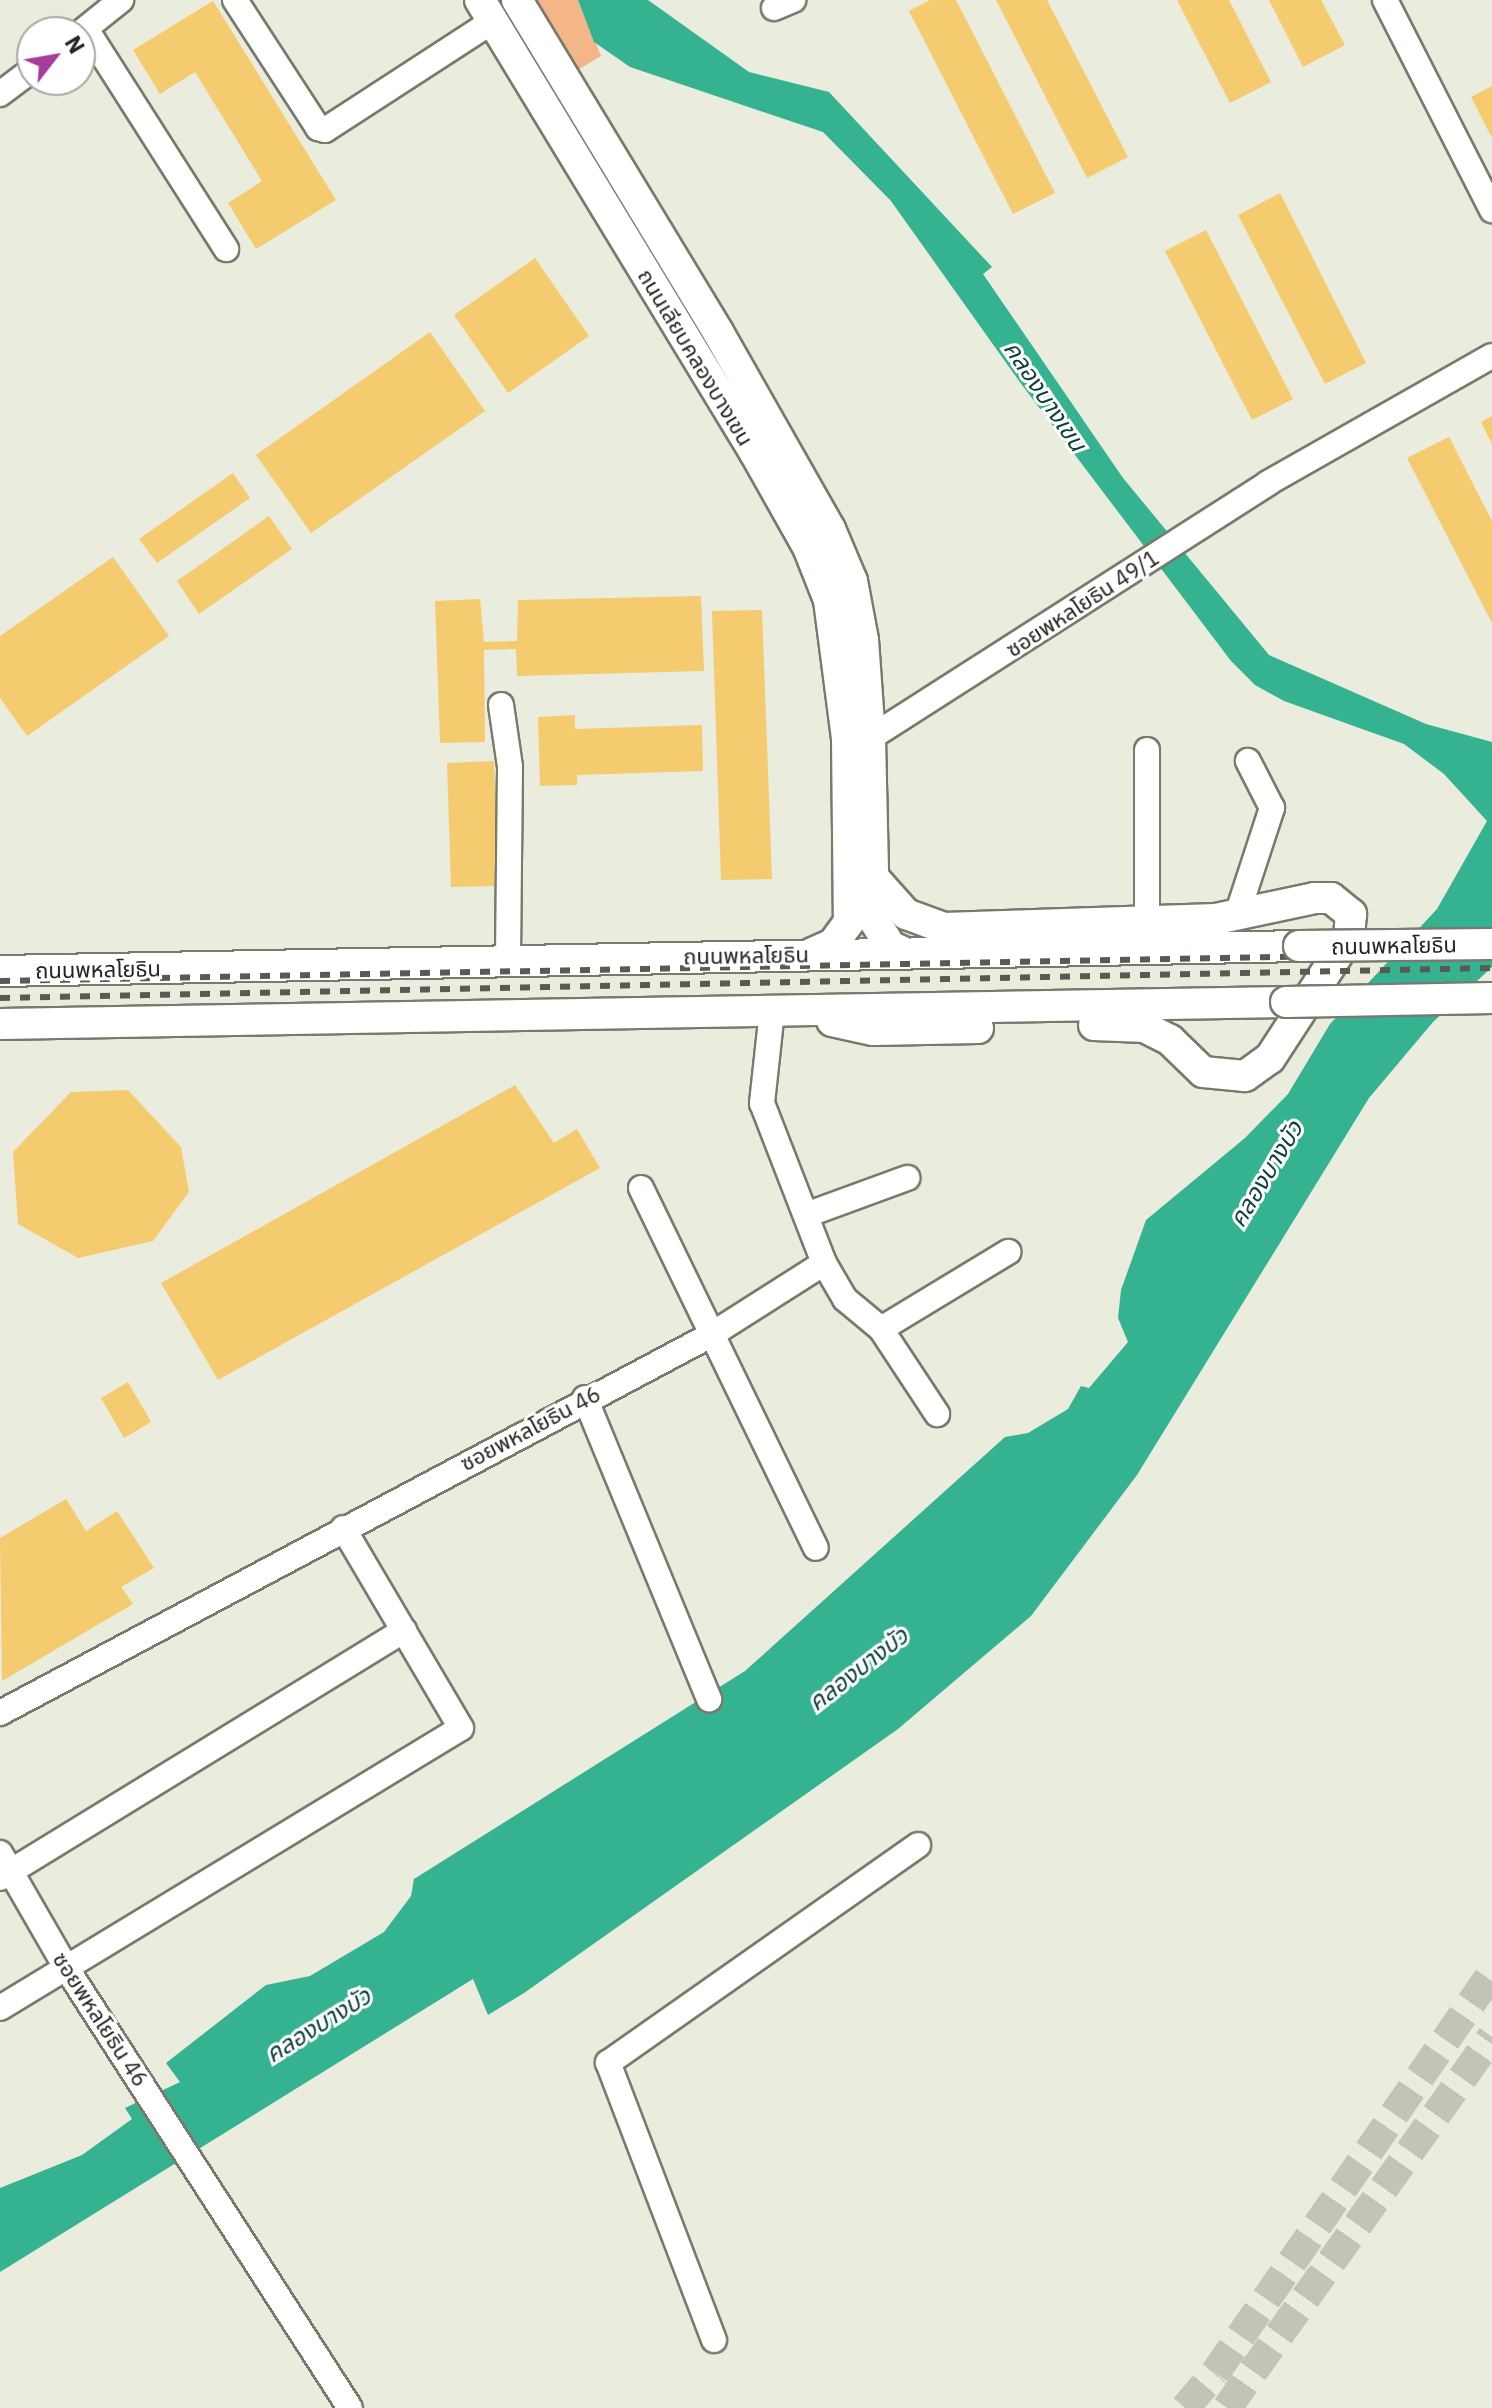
<!DOCTYPE html>
<meta charset="utf-8">
<style>
body{margin:0}
#map{position:relative;width:1492px;height:2408px;overflow:hidden;background:#eaecdd;font-family:"IBM Plex Sans","Noto Sans Thai",sans-serif}
div>[style]{position:absolute}
.green>*{inset:0;background:#f4b689}
.water>*{inset:0;background:#35b391}
.building>*{inset:0;background:#f5cb6f}
.major-tunnel>*{height:30px;margin-top:-15px;transform-origin:0;background:repeating-linear-gradient(90deg,#c2c4b7 0 30px,transparent 0 45px)}
.roads{filter:drop-shadow(2px 0 #787a6c) drop-shadow(-2px 0 #787a6c) drop-shadow(0 2px #787a6c) drop-shadow(0 -2px #787a6c)}
.minor>*{height:24px;margin:-12px;padding:0 12px;transform-origin:12px;border-radius:12px;background:#fff}
.major>*{height:30px;margin:-15px;padding:0 15px;transform-origin:15px;border-radius:15px;background:#fff}
.rail>*{height:6px;margin-top:-3px;transform-origin:0;background:repeating-linear-gradient(90deg,#595a52 0 10px,transparent 0 20px)}
.bridges{filter:drop-shadow(2px 0 #787a6c) drop-shadow(-2px 0 #787a6c) drop-shadow(0 2px #787a6c) drop-shadow(0 -2px #787a6c)}
.major-bridge>*{height:30px;margin:-15px;padding:0 15px;transform-origin:15px;border-radius:15px;background:#fff}
span{translate:-50% -50%;white-space:nowrap;text-align:center;line-height:1.15;-webkit-text-stroke:6px #fff;paint-order:stroke}
.street-label{font-size:22px;color:#242520}
.water-label{font-size:24px;color:#0d4334;font-style:italic}
.north{position:absolute;left:16px;top:16px;width:80px;height:80px;box-sizing:border-box;background:#fff;border:2px solid #a7a8a6;border-radius:50%;rotate:59deg;font-size:22px;font-weight:700;line-height:32px;text-align:center;color:#242520}
.north::after{content:'';display:block;margin:auto;width:28px;height:36px;background:#a63c9d;clip-path:polygon(50% 0,100% 100%,50% 72%,0 100%)}
</style>
<div id="map">
<div class="green">
<i style="clip-path:polygon(531px 0,578px 0,601px 56px,576px 71px)"></i>
</div>
<div class="water">
<i style="clip-path:polygon(578px 0,648px 0,749px 72px,829px 92px,992px 267px,983px 274px,1123px 478px,1269px 655px,1426px 724px,1492px 742px,1492px 967px,1433px 1022px,1369px 1098px,1137px 1475px,1031px 1616px,898px 1729px,524px 1993px,488px 2015px,473px 1979px,0 2272px,0 2188px,82px 2155px,132px 2119px,125px 2108px,180px 2082px,166px 2063px,266px 1985px,310px 1976px,384px 1932px,411px 1896px,414px 1879px,745px 1671px,1005px 1437px,1028px 1433px,1068px 1409px,1081px 1386px,1089px 1388px,1128px 1342px,1118px 1318px,1121px 1290px,1146px 1220px,1245px 1138px,1288px 1094px,1330px 1024px,1437px 909px,1487px 821px,1444px 774px,1404px 744px,1284px 701px,1255px 685px,1231px 661px,1019px 381px,891px 201px,823px 132px,630px 67px,594px 42px)"></i>
</div>
<div class="building">
<i style="clip-path:polygon(930px 0,956px 0,1055px 193px,1013px 214px,909px 11px)"></i>
<i style="clip-path:polygon(996px 0,1047px 0,1128px 157px,1087px 178px)"></i>
<i style="clip-path:polygon(1177px 0,1229px 0,1271px 82px,1230px 103px)"></i>
<i style="clip-path:polygon(1269px 0,1321px 0,1345px 45px,1303px 67px)"></i>
<i style="clip-path:polygon(213px 1px,336px 200px,256px 249px,228px 203px,262px 181px,195px 72px,160px 94px,133px 50px)"></i>
<i style="clip-path:polygon(1492px 86px,1492px 138px,1471px 97px)"></i>
<i style="clip-path:polygon(1280px 193px,1366px 363px,1325px 384px,1238px 215px)"></i>
<i style="clip-path:polygon(1206px 230px,1293px 399px,1252px 420px,1165px 251px)"></i>
<i style="clip-path:polygon(535px 258px,589px 336px,508px 393px,454px 315px)"></i>
<i style="clip-path:polygon(430px 332px,485px 411px,311px 533px,256px 455px)"></i>
<i style="clip-path:polygon(1492px 416px,1492px 444px,1481px 422px)"></i>
<i style="clip-path:polygon(1449px 437px,1492px 521px,1492px 623px,1407px 458px)"></i>
<i style="clip-path:polygon(233px 473px,250px 498px,157px 563px,139px 539px)"></i>
<i style="clip-path:polygon(269px 516px,292px 549px,199px 614px,177px 581px)"></i>
<i style="clip-path:polygon(113px 557px,169px 636px,27px 736px,0 698px,0 636px)"></i>
<i style="clip-path:polygon(701px 596px,704px 671px,517px 676px,516px 649px,484px 650px,485px 742px,440px 743px,435px 601px,480px 599px,484px 642px,517px 641px,518px 600px)"></i>
<i style="clip-path:polygon(762px 610px,772px 879px,721px 880px,712px 611px)"></i>
<i style="clip-path:polygon(575px 715px,575px 729px,702px 725px,703px 771px,577px 775px,577px 785px,540px 786px,538px 717px)"></i>
<i style="clip-path:polygon(494px 761px,498px 886px,451px 887px,447px 763px)"></i>
<i style="clip-path:polygon(515px 1085px,554px 1143px,577px 1129px,600px 1168px,218px 1380px,161px 1283px)"></i>
<i style="clip-path:polygon(128px 1090px,181px 1147px,189px 1192px,153px 1241px,78px 1258px,18px 1224px,13px 1152px,71px 1092px)"></i>
<i style="clip-path:polygon(128px 1382px,151px 1422px,124px 1438px,101px 1398px)"></i>
<i style="clip-path:polygon(66px 1499px,86px 1531px,117px 1511px,154px 1568px,121px 1587px,133px 1604px,2px 1681px,0 1538px)"></i>
</div>
<div class="major-tunnel">
<i style="left:1185px;top:2408px;width:46px;rotate:-49.4deg"></i>
<i style="left:1215px;top:2373px;width:487px;rotate:-55.3deg"></i>
<i style="left:1227px;top:2408px;width:456px;rotate:-54.5deg"></i>
</div>
<div class="roads">
<div class="minor">
<i style="left:235px;top:0;width:153px;rotate:57deg"></i>
<i style="left:318px;top:128px;width:7px;rotate:16deg"></i>
<i style="left:325px;top:130px;width:200px;rotate:-33deg"></i>
<i style="left:1385px;top:0;width:236px;rotate:63deg"></i>
<i style="left:774px;top:8px;width:21px;rotate:-23deg"></i>
<i style="left:86px;top:29px;width:261px;rotate:57.5deg"></i>
<i style="left:80px;top:33px;width:53px;rotate:-38.8deg"></i>
<i style="left:0;top:94px;width:40px;rotate:-37deg"></i>
<i style="left:501px;top:705px;width:63px;rotate:81.7deg"></i>
<i style="left:510px;top:767px;width:193px;rotate:90.6deg"></i>
<i style="left:870px;top:738px;width:473px;rotate:-32.6deg"></i>
<i style="left:1268px;top:483px;width:257px;rotate:-29.6deg"></i>
<i style="left:1237px;top:915px;width:113px;rotate:-71.9deg"></i>
<i style="left:1272px;top:808px;width:53px;rotate:-117.1deg"></i>
<i style="left:1147px;top:921px;width:171px;rotate:-90deg"></i>
<i style="left:772px;top:1011px;width:93px;rotate:96.2deg"></i>
<i style="left:762px;top:1103px;width:172px;rotate:68.8deg"></i>
<i style="left:824px;top:1263px;width:42px;rotate:59.7deg"></i>
<i style="left:845px;top:1299px;width:47px;rotate:39.8deg"></i>
<i style="left:881px;top:1329px;width:102px;rotate:56.6deg"></i>
<i style="left:641px;top:1188px;width:400px;rotate:64.1deg"></i>
<i style="left:806px;top:1215px;width:108px;rotate:-20.1deg"></i>
<i style="left:881px;top:1329px;width:149px;rotate:-31.2deg"></i>
<i style="left:585px;top:1398px;width:326px;rotate:67.6deg"></i>
<i style="left:0;top:1713px;width:805px;rotate:-28deg"></i>
<i style="left:711px;top:1335px;width:134px;rotate:-32.5deg"></i>
<i style="left:0;top:1853px;width:134px;rotate:60deg"></i>
<i style="left:67px;top:1969px;width:522px;rotate:57.19deg"></i>
<i style="left:0;top:1878px;width:474px;rotate:-31.5deg"></i>
<i style="left:0;top:2008px;width:539px;rotate:-31.27deg"></i>
<i style="left:461px;top:1728px;width:232px;rotate:-120.5deg"></i>
<i style="left:714px;top:2340px;width:297px;rotate:-110.9deg"></i>
<i style="left:608px;top:2063px;width:379px;rotate:-35.1deg"></i>
</div>
<div class="major">
<i style="left:480px;top:0;width:530px;rotate:58.74deg"></i>
<i style="left:755px;top:453px;width:108px;rotate:60.6deg"></i>
<i style="left:808px;top:547px;width:57px;rotate:68.4deg"></i>
<i style="left:829px;top:600px;width:139px;rotate:82.6deg"></i>
<i style="left:847px;top:738px;width:184px;rotate:89.4deg"></i>
<i style="left:849px;top:922px;width:27px;rotate:126deg"></i>
<i style="left:833px;top:944px;width:24px;rotate:156deg"></i>
<i style="left:517px;top:0;width:388px;rotate:58.8deg"></i>
<i style="left:718px;top:332px;width:227px;rotate:60.4deg"></i>
<i style="left:830px;top:529px;width:56px;rotate:67.1deg"></i>
<i style="left:852px;top:581px;width:60px;rotate:79.4deg"></i>
<i style="left:863px;top:640px;width:98px;rotate:85.9deg"></i>
<i style="left:870px;top:738px;width:182px;rotate:88.7deg"></i>
<i style="left:874px;top:920px;width:31px;rotate:58deg"></i>
<i style="left:890px;top:946px;width:14px;rotate:25deg"></i>
<i style="left:873px;top:877px;width:50px;rotate:48.3deg"></i>
<i style="left:906px;top:914px;width:40px;rotate:20.2deg"></i>
<i style="left:944px;top:928px;width:272px;rotate:-1.9deg"></i>
<i style="left:1216px;top:919px;width:101px;rotate:-12deg"></i>
<i style="left:1315px;top:898px;width:16px"></i>
<i style="left:1331px;top:898px;width:26px;rotate:39deg"></i>
<i style="left:1351px;top:914px;width:23px;rotate:95deg"></i>
<i style="left:1349px;top:937px;width:145px;rotate:123.1deg"></i>
<i style="left:1270px;top:1058px;width:31px;rotate:144deg"></i>
<i style="left:1245px;top:1076px;width:42px;rotate:-174.6deg"></i>
<i style="left:1203px;top:1072px;width:46px;rotate:-135.9deg"></i>
<i style="left:1170px;top:1040px;width:28px;rotate:-153deg"></i>
<i style="left:1145px;top:1027px;width:51px;rotate:-177.8deg"></i>
<i style="left:0;top:971px;width:1299px;rotate:-1.1deg"></i>
<i style="left:832px;top:1021px;width:42px;rotate:12.4deg"></i>
<i style="left:873px;top:1030px;width:105px;rotate:-1.1deg"></i>
<i style="left:0;top:1024px;width:1286px;rotate:-0.98deg"></i>
</div>
</div>
<div class="rail">
<i style="left:0;top:981px;width:1492px;rotate:-1.08deg"></i>
<i style="left:0;top:998px;width:1492px;rotate:-1.15deg"></i>
</div>
<div class="bridges">
<div class="major-bridge">
<i style="left:1299px;top:946px;width:193px;rotate:-0.6deg"></i>
<i style="left:1286px;top:1002px;width:206px;rotate:-1.1deg"></i>
</div>
</div>
<div class="street-label">
<span style="left:696px;top:357px;rotate:59deg">ถนนเลียบคลองบางเขน</span>
<span style="left:1082px;top:603px;rotate:-33deg">ซอยพหลโยธิน 49/1</span>
<span style="left:1394px;top:945px;rotate:-1deg">ถนนพหลโยธิน</span>
<span style="left:746px;top:955px;rotate:-1deg">ถนนพหลโยธิน</span>
<span style="left:98px;top:969px;rotate:-1deg">ถนนพหลโยธิน</span>
<span style="left:530px;top:1428px;rotate:-28deg">ซอยพหลโยธิน 46</span>
<span style="left:101px;top:2019px;rotate:57deg">ซอยพหลโยธิน 46</span>
</div>
<div class="water-label">
<span style="left:1045px;top:396px;rotate:56deg">คลองบางเขน</span>
<span style="left:1266px;top:1174px;rotate:-59deg">คลองบางบัว</span>
<span style="left:858px;top:1669px;rotate:-38deg">คลองบางบัว</span>
<span style="left:318px;top:2025px;rotate:-32deg">คลองบางบัว</span>
</div>
<div class="north">N</div>
</div>
